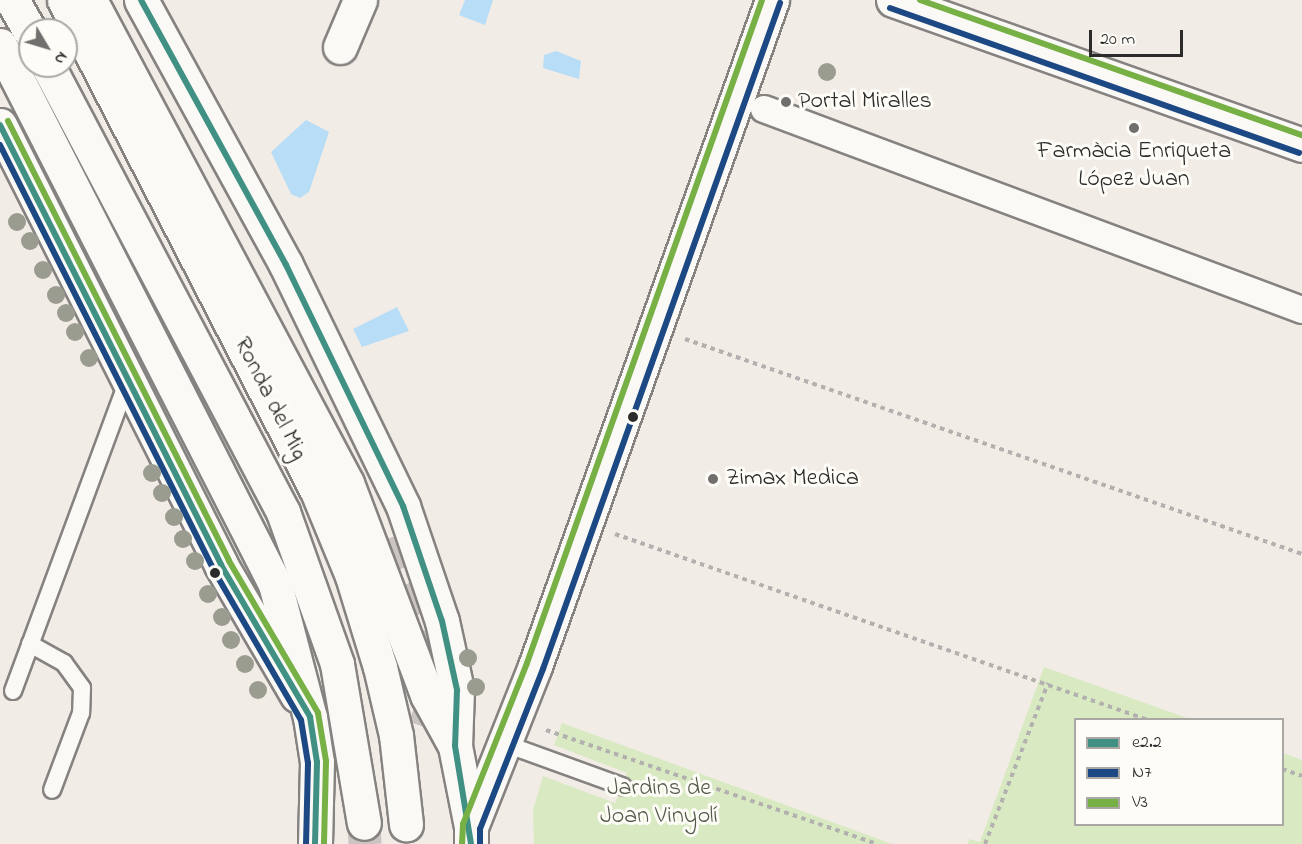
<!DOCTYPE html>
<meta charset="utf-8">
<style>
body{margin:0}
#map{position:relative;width:1302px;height:844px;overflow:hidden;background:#f2ece7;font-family:"Indie Flower",sans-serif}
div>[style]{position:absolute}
.green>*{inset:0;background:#d9eac2}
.water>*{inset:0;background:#b7ddf7}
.primary-tunnel>*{height:33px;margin-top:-16.5px;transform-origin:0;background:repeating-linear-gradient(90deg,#cac5c1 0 33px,transparent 0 49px)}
.path>*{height:4px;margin-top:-2px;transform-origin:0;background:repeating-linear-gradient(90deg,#b3b1b0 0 4.5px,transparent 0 9px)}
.roads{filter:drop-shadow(2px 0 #858280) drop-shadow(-2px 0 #858280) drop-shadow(0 2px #858280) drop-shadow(0 -2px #858280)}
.service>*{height:16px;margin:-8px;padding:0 8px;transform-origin:8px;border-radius:8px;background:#faf9f6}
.pedestrian>*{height:26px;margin:-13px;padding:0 13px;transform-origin:13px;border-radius:13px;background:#faf9f6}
.minor>*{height:33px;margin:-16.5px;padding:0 16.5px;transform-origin:16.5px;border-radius:16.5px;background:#faf9f6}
.tertiary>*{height:33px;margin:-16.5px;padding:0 16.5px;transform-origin:16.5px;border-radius:16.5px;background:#faf9f6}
.primary>*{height:33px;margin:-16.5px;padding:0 16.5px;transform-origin:16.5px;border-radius:16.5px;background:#faf9f6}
.bus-1>*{height:6px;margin:-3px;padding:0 3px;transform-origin:3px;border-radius:3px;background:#409183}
.bus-2>*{height:6px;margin:-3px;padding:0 3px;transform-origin:3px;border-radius:3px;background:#1c4883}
.bus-3>*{height:6px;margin:-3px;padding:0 3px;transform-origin:3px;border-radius:3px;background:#77b045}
.trees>*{width:18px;height:18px;margin:-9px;border-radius:50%;background:#9a9c90}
.dots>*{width:16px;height:16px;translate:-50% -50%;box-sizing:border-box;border:3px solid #fdfcf7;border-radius:50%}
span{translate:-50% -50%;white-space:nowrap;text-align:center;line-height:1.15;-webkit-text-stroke:6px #fdfcf7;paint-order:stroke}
.poi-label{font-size:24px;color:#2b2b2b}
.left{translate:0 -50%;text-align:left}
.street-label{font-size:24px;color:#2b2b2b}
.park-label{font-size:24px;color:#525a49}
.legend{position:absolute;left:1074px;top:718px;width:210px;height:108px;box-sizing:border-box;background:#fdfcf7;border:2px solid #a9a8a5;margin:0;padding:8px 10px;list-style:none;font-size:18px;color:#2b2b2b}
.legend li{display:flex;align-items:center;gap:12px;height:30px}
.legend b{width:30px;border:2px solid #a9a8a5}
.north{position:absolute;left:18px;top:18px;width:60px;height:60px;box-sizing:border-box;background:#fdfcf7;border:2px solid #a9a8a5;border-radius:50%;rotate:128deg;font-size:16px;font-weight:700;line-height:24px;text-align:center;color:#2b2b2b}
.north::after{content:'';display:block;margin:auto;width:21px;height:27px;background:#716f6d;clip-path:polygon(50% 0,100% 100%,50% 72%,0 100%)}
.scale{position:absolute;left:1089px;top:30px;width:94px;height:27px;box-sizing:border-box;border:3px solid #2b2b2b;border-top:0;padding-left:8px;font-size:18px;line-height:21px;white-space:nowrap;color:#2b2b2b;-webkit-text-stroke:4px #fdfcf7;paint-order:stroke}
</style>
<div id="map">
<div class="green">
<i style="clip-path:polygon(1044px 667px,1190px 719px,1076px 720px,1076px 824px,1282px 824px,1283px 753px,1302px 760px,1302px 844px,968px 844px,969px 839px,980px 842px)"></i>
<i style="clip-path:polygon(562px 723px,892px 844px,534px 844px,533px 810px,543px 776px,615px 803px,627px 773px,554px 745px)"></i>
</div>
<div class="water">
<i style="clip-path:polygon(465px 0,493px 0,485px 25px,459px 15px)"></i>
<i style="clip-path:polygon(556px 51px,581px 61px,579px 79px,543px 68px,544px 55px)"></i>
<i style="clip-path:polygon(306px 120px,329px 132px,309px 192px,300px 198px,291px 194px,271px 152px)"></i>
<i style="clip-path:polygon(397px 307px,409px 331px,362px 347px,353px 329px)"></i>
</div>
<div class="primary-tunnel">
<i style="left:391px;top:537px;width:117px;rotate:69.6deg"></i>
<i style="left:432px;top:647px;width:48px;rotate:86.4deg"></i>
<i style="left:435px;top:695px;width:46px;rotate:107.7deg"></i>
<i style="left:364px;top:823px;width:21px;rotate:87deg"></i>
</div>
<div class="path">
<i style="left:685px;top:339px;width:653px;rotate:19.21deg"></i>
<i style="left:615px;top:534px;width:565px;rotate:19.24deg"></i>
<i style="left:546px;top:730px;width:350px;rotate:19deg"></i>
<i style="left:1282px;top:769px;width:21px;rotate:19deg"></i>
<i style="left:985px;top:844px;width:173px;rotate:-68.6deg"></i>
</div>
<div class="roads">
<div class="service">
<i style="left:30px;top:644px;width:39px;rotate:29deg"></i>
<i style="left:64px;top:663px;width:31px;rotate:54deg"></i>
<i style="left:82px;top:688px;width:25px;rotate:92deg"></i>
<i style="left:81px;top:713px;width:82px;rotate:110.6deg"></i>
<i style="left:13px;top:691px;width:328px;rotate:-69.7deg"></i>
<i style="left:503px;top:743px;width:127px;rotate:19.9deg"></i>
</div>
<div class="pedestrian">
<i style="left:764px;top:109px;width:574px;rotate:20.49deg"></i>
</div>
<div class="minor">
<i style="left:893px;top:0;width:434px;rotate:19.5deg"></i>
<i style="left:340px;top:47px;width:51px;rotate:-66.9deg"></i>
</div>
<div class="tertiary">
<i style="left:471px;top:844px;width:17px;rotate:-90deg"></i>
<i style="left:471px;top:827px;width:173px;rotate:-68.3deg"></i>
<i style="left:535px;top:666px;width:707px;rotate:-70.41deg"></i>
</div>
<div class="primary">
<i style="left:12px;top:0;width:36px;rotate:60deg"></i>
<i style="left:64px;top:0;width:552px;rotate:62.74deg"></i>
<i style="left:317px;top:491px;width:92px;rotate:67.6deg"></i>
<i style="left:352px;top:576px;width:95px;rotate:72.9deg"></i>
<i style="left:380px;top:667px;width:70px;rotate:76.8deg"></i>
<i style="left:396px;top:735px;width:90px;rotate:83.6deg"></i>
<i style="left:90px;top:0;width:547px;rotate:61.98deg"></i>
<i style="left:347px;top:483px;width:227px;rotate:69.3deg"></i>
<i style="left:427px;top:695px;width:58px;rotate:61.2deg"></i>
<i style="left:141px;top:0;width:302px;rotate:61.3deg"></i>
<i style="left:286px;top:265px;width:268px;rotate:64.1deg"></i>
<i style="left:403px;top:506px;width:121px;rotate:71.3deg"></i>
<i style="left:442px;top:621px;width:71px;rotate:77.7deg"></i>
<i style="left:457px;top:690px;width:56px;rotate:92deg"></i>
<i style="left:455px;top:746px;width:83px;rotate:78.8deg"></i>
<i style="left:0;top:45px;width:605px;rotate:62.97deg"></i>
<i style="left:275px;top:584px;width:138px;rotate:75.3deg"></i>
<i style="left:310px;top:717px;width:46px;rotate:81.2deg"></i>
<i style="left:317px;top:762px;width:82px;rotate:91.4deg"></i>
<i style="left:48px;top:66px;width:504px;rotate:62.21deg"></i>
<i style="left:283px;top:512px;width:161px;rotate:70.4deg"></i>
<i style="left:337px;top:664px;width:161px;rotate:80.4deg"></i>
<i style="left:0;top:125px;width:492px;rotate:63.3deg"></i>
<i style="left:221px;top:565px;width:151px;rotate:59.7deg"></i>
</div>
</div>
<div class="bus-1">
<i style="left:141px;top:0;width:302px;rotate:61.3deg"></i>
<i style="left:286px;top:265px;width:268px;rotate:64.1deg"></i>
<i style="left:403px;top:506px;width:121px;rotate:71.3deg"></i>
<i style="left:442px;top:621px;width:71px;rotate:77.7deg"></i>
<i style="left:457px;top:690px;width:56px;rotate:92deg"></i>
<i style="left:455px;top:746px;width:99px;rotate:80.7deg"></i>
<i style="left:0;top:125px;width:492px;rotate:63.3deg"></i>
<i style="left:221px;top:565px;width:176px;rotate:59.6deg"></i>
<i style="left:310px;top:717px;width:46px;rotate:81.2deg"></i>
<i style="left:317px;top:762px;width:82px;rotate:91.4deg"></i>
</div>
<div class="bus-2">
<i style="left:890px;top:8px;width:434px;rotate:19.5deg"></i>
<i style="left:0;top:145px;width:474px;rotate:63.3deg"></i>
<i style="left:213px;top:569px;width:175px;rotate:59.8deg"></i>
<i style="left:301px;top:720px;width:44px;rotate:80.8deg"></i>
<i style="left:308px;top:763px;width:81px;rotate:91.4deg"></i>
<i style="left:480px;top:844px;width:15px;rotate:-90deg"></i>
<i style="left:480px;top:829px;width:172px;rotate:-68.5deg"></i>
<i style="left:543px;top:669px;width:707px;rotate:-70.41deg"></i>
</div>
<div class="bus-3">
<i style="left:920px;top:0;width:405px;rotate:19.5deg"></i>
<i style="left:8px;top:121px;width:492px;rotate:63.3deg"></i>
<i style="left:229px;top:561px;width:176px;rotate:59.6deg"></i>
<i style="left:318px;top:713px;width:49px;rotate:80.5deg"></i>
<i style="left:326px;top:761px;width:83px;rotate:91.4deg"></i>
<i style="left:462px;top:844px;width:20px;rotate:-87deg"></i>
<i style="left:463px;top:824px;width:173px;rotate:-68.3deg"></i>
<i style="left:527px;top:663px;width:703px;rotate:-70.48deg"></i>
</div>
<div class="trees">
<i style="left:827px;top:72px"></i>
<i style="left:17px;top:222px"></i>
<i style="left:30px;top:241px"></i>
<i style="left:43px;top:270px"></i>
<i style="left:56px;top:295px"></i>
<i style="left:66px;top:313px"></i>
<i style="left:75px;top:332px"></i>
<i style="left:89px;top:358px"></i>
<i style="left:152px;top:473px"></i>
<i style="left:162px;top:493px"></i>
<i style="left:174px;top:517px"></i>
<i style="left:183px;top:539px"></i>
<i style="left:195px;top:561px"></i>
<i style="left:208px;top:594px"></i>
<i style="left:222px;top:617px"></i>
<i style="left:231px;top:640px"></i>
<i style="left:468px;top:658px"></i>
<i style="left:245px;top:664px"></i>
<i style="left:476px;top:687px"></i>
<i style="left:258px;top:690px"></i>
</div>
<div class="dots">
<i style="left:786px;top:102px;background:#716f6d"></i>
<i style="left:1134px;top:128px;background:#716f6d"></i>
<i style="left:633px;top:417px;background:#2b2b2b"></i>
<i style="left:713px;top:479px;background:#716f6d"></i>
<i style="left:215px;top:573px;background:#2b2b2b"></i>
</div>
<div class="poi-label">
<span class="left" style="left:798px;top:102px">Portal Miralles</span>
<span style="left:1134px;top:166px">Farmàcia Enriqueta<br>López Juan</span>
<span class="left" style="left:726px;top:479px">Zimax Medica</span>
</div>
<div class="street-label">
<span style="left:270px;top:399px;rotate:63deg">Ronda del Mig</span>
</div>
<div class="park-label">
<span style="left:659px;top:803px">Jardins de<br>Joan Vinyolí</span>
</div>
<ul class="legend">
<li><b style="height:8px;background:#409183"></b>e2.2</li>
<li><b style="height:8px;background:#1c4883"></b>N7</li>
<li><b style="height:8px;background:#77b045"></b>V3</li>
</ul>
<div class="north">N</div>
<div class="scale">20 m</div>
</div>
